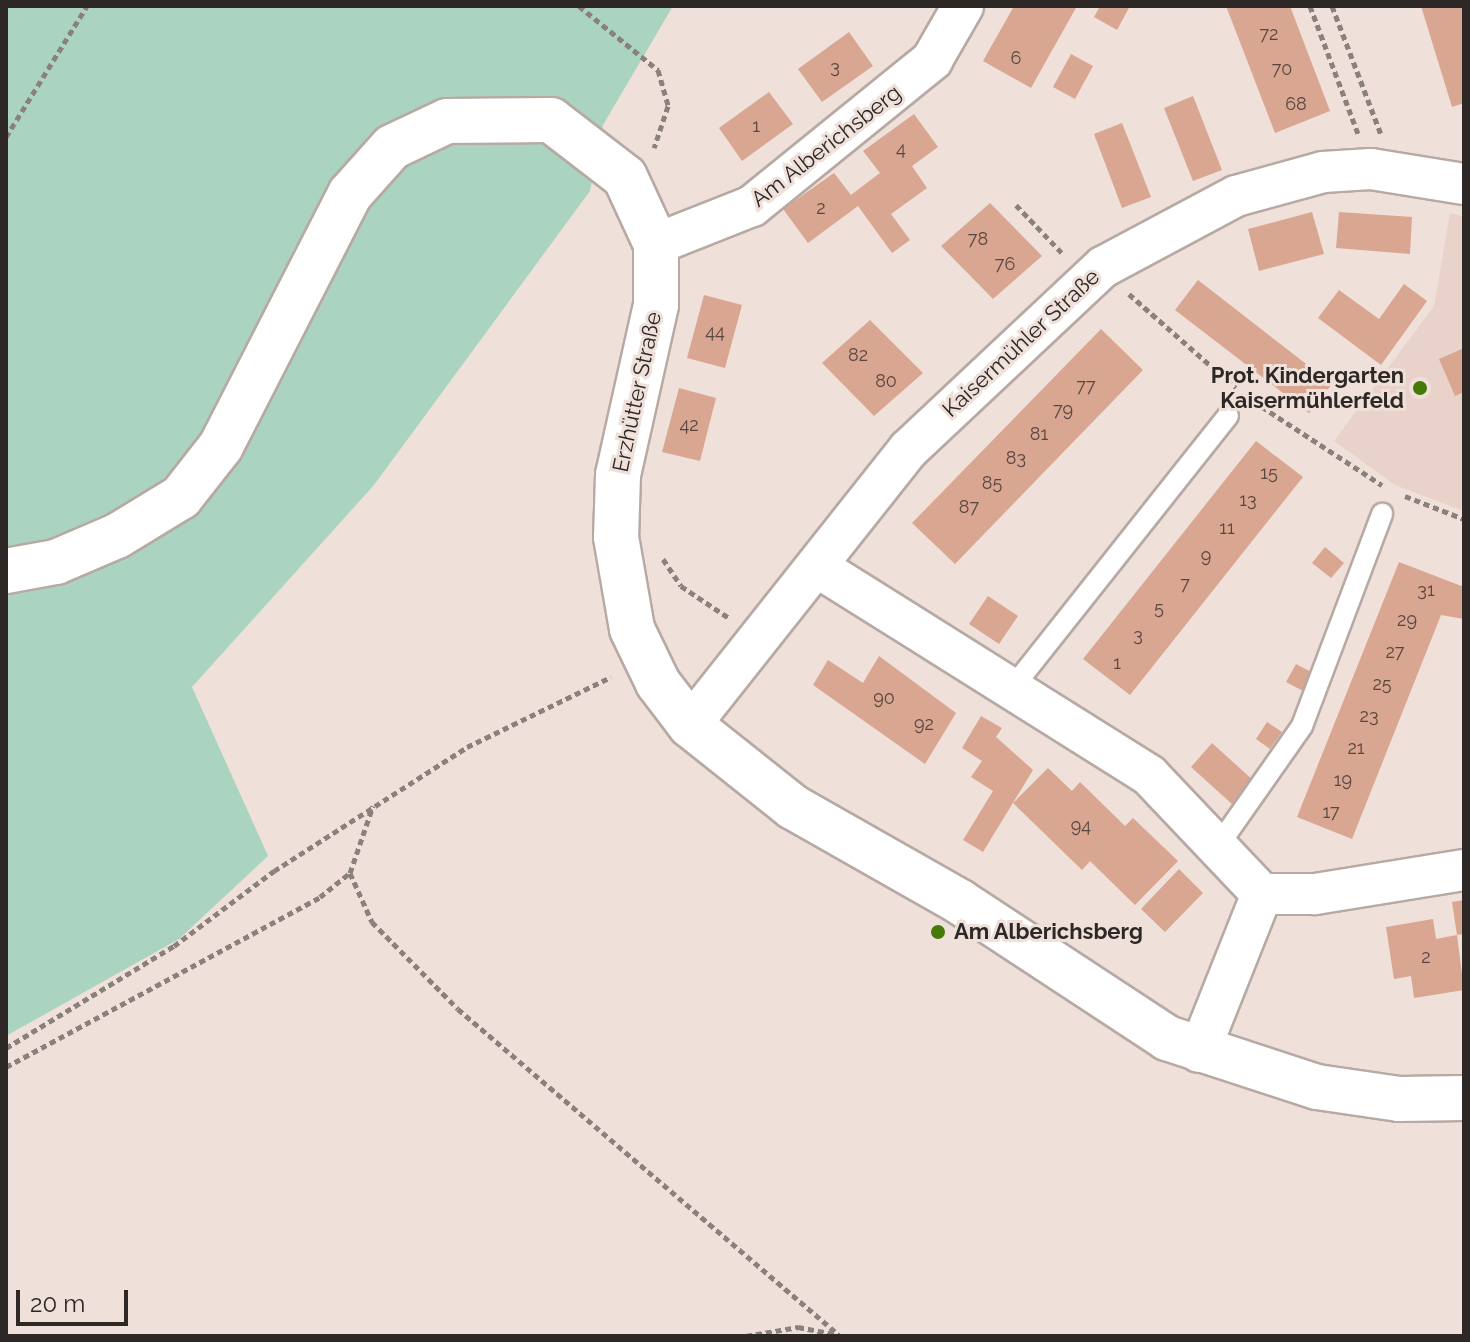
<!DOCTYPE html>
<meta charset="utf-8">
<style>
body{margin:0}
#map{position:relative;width:1470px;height:1342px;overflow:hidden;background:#efe0da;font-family:Raleway,sans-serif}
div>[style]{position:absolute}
.built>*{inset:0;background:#e9d2ca}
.green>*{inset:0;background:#aad4bf}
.building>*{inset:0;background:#d9a691}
.path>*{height:5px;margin-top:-2.5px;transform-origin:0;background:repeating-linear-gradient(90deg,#8a807c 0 6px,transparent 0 10px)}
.roads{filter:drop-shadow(2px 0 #b7a9a3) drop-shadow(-2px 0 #b7a9a3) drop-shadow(0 2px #b7a9a3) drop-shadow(0 -2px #b7a9a3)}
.service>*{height:20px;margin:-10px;padding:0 10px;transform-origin:10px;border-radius:10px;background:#fff}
.minor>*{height:40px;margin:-20px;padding:0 20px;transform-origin:20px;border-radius:20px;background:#fff}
.tertiary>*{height:44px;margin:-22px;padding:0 22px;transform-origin:22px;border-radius:22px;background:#fff}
.dots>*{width:22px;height:22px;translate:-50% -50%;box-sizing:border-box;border:4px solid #efe0da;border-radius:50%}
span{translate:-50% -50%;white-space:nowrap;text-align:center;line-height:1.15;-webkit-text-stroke:6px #efe0da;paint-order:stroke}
.number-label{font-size:18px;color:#584740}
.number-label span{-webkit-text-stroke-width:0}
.street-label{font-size:22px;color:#2d2725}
.poi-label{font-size:22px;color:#2d2725;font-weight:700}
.right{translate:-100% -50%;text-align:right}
.left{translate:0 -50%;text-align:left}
.frame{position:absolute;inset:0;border:8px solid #2d2725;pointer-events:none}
.scale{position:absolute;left:16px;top:1290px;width:112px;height:36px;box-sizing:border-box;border:4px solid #2d2725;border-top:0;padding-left:10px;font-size:24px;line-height:28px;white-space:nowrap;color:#2d2725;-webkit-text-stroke:6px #efe0da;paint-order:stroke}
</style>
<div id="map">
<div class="built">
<i style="clip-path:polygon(1450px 213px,1464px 217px,1464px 511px,1395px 485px,1334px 441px,1434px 306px)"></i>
</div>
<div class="green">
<i style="clip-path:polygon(6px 6px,673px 6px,603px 125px,590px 191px,374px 485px,192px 687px,268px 856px,179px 939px,6px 1036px)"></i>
</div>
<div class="building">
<i style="clip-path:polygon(1014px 6px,1077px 6px,1031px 88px,983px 61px)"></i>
<i style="clip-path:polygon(1100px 6px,1130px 6px,1117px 30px,1094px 17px)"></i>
<i style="clip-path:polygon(1226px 6px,1290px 6px,1330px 111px,1275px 133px)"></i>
<i style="clip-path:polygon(1421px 6px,1464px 6px,1464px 103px,1452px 107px)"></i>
<i style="clip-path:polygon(849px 32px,873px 66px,822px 102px,798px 69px)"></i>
<i style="clip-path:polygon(1071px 54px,1093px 66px,1075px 99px,1053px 87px)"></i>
<i style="clip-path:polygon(769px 92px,793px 124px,742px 161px,719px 128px)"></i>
<i style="clip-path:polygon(1193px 96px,1222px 170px,1193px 181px,1164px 108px)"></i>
<i style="clip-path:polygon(914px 114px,938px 147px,912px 166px,927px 188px,891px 214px,910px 240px,892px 253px,858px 206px,808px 243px,783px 209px,834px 173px,851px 195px,868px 182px,880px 173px,863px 151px)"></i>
<i style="clip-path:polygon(1122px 123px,1151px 197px,1122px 208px,1094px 134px)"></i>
<i style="clip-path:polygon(990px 203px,1042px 256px,993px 299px,941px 246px)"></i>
<i style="clip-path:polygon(1312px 212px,1324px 254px,1259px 271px,1248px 229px)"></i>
<i style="clip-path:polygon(1339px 212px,1412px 217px,1410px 254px,1336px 248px)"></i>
<i style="clip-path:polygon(1198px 280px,1332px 384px,1309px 413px,1175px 310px)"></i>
<i style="clip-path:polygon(1404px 284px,1427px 301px,1381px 365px,1318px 318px,1339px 290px,1379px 319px)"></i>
<i style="clip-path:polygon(704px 295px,742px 305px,725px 368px,687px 358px)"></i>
<i style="clip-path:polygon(870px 320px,923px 373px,874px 416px,822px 363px)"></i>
<i style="clip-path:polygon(1101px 329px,1143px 370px,955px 564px,912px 523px)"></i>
<i style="clip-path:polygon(1464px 348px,1464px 392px,1455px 396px,1439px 359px)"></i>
<i style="clip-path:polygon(679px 388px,716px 398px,700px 461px,662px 452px)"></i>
<i style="clip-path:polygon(1256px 441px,1303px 477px,1130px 695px,1083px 659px)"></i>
<i style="clip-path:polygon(1325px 547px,1344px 563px,1331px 578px,1312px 563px)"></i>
<i style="clip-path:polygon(1399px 562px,1464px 587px,1464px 619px,1441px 615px,1352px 839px,1297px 817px)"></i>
<i style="clip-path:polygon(988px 596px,1018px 616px,999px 644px,969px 624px)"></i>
<i style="clip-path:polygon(879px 656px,956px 713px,925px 764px,813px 685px,828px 660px,863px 683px)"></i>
<i style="clip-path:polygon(1296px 664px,1313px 673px,1303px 691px,1286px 682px)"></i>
<i style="clip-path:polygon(981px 716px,1002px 728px,996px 737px,1033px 770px,983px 852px,963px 840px,993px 791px,971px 777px,982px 761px,962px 748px)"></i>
<i style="clip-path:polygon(1267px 722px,1282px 732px,1270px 749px,1256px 739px)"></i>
<i style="clip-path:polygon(1212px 743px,1255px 782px,1233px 805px,1191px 767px)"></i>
<i style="clip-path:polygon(1048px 768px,1072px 791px,1080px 782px,1125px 826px,1133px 818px,1178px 861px,1135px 905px,1090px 861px,1082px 870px,1013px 803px)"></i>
<i style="clip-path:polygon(1179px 869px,1203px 893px,1165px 932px,1141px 909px)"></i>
<i style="clip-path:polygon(1464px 900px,1464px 934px,1457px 935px,1452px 902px)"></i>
<i style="clip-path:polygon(1433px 919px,1436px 939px,1457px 935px,1464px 990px,1414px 998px,1411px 976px,1394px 979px,1386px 927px)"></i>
</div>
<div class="path">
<i style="left:579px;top:6px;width:102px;rotate:39deg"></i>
<i style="left:658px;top:70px;width:37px;rotate:74deg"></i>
<i style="left:668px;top:106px;width:44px;rotate:108.4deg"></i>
<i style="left:1310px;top:6px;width:137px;rotate:69.4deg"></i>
<i style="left:1332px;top:6px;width:137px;rotate:69.1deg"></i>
<i style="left:6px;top:137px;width:154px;rotate:-58.3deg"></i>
<i style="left:1016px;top:205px;width:66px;rotate:46.2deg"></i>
<i style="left:1129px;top:294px;width:142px;rotate:41.3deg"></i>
<i style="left:1253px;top:401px;width:154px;rotate:33.1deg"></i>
<i style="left:1405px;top:496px;width:63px;rotate:21.3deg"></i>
<i style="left:663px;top:559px;width:32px;rotate:56deg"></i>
<i style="left:681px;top:586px;width:58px;rotate:33.7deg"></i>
<i style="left:350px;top:873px;width:54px;rotate:65.8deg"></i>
<i style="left:372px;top:922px;width:122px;rotate:45.3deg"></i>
<i style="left:458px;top:1009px;width:501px;rotate:40.55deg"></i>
<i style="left:6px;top:1048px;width:197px;rotate:-31.3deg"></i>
<i style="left:174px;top:946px;width:125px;rotate:-36.9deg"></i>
<i style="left:274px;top:871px;width:229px;rotate:-32.7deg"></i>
<i style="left:467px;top:747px;width:160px;rotate:-25.9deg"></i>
<i style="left:6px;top:1067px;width:357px;rotate:-28.4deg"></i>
<i style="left:320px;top:897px;width:38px;rotate:-39deg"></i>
<i style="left:350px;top:873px;width:71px;rotate:-71.1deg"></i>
<i style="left:746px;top:1336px;width:53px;rotate:-9.8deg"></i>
<i style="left:798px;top:1327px;width:42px;rotate:11deg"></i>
</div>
<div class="roads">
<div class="service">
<i style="left:1013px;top:687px;width:346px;rotate:-51.6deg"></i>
<i style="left:1218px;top:846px;width:146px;rotate:-55deg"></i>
<i style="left:1302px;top:726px;width:227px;rotate:-69.3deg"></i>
</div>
<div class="minor">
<i style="left:656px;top:244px;width:103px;rotate:-21.6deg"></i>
<i style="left:752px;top:206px;width:232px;rotate:-39deg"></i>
<i style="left:932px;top:60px;width:62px;rotate:-60.1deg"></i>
<i style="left:819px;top:568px;width:390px;rotate:32.1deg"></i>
<i style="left:1149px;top:775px;width:164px;rotate:46.5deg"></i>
<i style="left:1262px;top:894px;width:53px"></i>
<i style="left:1315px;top:894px;width:151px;rotate:-9.2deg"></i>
<i style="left:690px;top:725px;width:352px;rotate:-51.6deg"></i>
<i style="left:909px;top:449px;width:266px;rotate:-43.2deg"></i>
<i style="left:1103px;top:267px;width:151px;rotate:-28.1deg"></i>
<i style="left:1236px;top:196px;width:90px;rotate:-15.4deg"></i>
<i style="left:1323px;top:172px;width:48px;rotate:-3.6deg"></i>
<i style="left:1371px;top:169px;width:94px;rotate:9.2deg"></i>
<i style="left:1199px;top:1052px;width:170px;rotate:-68.3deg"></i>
</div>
<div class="tertiary">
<i style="left:6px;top:571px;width:51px;rotate:-10.2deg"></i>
<i style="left:56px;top:562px;width:66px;rotate:-23.1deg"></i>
<i style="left:117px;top:536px;width:75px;rotate:-31.4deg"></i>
<i style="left:181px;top:497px;width:65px;rotate:-51.9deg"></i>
<i style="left:221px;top:446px;width:283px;rotate:-62.9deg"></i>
<i style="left:350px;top:194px;width:63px;rotate:-48.2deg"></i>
<i style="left:392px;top:147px;width:61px;rotate:-25.3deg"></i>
<i style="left:447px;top:121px;width:104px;rotate:-0.6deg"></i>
<i style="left:551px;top:120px;width:93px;rotate:37.6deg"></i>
<i style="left:625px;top:177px;width:74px;rotate:65.2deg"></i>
<i style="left:656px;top:244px;width:61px;rotate:90deg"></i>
<i style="left:656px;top:305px;width:174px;rotate:102.6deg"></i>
<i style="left:618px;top:475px;width:62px;rotate:91.8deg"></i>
<i style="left:616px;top:537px;width:93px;rotate:80.1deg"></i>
<i style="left:632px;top:629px;width:60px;rotate:64.3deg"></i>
<i style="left:658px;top:683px;width:53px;rotate:52.7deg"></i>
<i style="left:690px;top:725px;width:132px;rotate:38.5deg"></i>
<i style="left:793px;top:807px;width:192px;rotate:29.6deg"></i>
<i style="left:960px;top:902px;width:248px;rotate:33.3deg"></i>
<i style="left:1167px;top:1038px;width:158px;rotate:18.1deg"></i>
<i style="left:1317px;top:1087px;width:83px;rotate:8.3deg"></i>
<i style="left:1399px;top:1099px;width:65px;rotate:-0.9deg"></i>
</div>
</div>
<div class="dots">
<i style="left:1420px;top:388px;background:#467a08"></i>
<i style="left:938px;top:932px;background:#467a08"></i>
</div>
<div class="number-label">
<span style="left:1269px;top:34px">72</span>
<span style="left:1016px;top:58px">6</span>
<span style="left:835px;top:67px">3</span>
<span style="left:1282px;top:69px">70</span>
<span style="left:1296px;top:104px">68</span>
<span style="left:756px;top:126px">1</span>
<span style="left:901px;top:149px">4</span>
<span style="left:821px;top:208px">2</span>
<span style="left:978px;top:239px">78</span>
<span style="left:1005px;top:264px">76</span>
<span style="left:715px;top:332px">44</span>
<span style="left:858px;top:355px">82</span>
<span style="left:886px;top:381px">80</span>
<span style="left:1086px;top:386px">77</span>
<span style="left:1063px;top:410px">79</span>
<span style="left:689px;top:425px">42</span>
<span style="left:1039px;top:434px">81</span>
<span style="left:1016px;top:458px">83</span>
<span style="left:1269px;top:473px">15</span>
<span style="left:992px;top:483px">85</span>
<span style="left:1248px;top:500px">13</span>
<span style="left:969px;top:507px">87</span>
<span style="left:1227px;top:528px">11</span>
<span style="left:1206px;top:556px">9</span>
<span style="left:1185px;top:584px">7</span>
<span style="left:1426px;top:590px">31</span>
<span style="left:1159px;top:608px">5</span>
<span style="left:1407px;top:620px">29</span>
<span style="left:1138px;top:635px">3</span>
<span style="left:1395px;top:652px">27</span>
<span style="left:1117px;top:663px">1</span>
<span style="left:1382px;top:684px">25</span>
<span style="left:884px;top:698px">90</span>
<span style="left:1369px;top:716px">23</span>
<span style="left:924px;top:724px">92</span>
<span style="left:1356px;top:748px">21</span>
<span style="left:1343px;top:780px">19</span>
<span style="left:1331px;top:812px">17</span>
<span style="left:1081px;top:826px">94</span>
<span style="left:1426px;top:957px">2</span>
</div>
<div class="street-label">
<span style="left:826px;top:146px;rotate:-38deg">Am Alberichsberg</span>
<span style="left:1021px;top:343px;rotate:-43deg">Kaisermühler Straße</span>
<span style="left:637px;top:392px;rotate:-78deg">Erzhütter Straße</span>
</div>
<div class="poi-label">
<span class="right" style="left:1404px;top:388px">Prot. Kindergarten<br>Kaisermühlerfeld</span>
<span class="left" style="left:954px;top:932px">Am Alberichsberg</span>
</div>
<div class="frame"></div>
<div class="scale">20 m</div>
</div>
